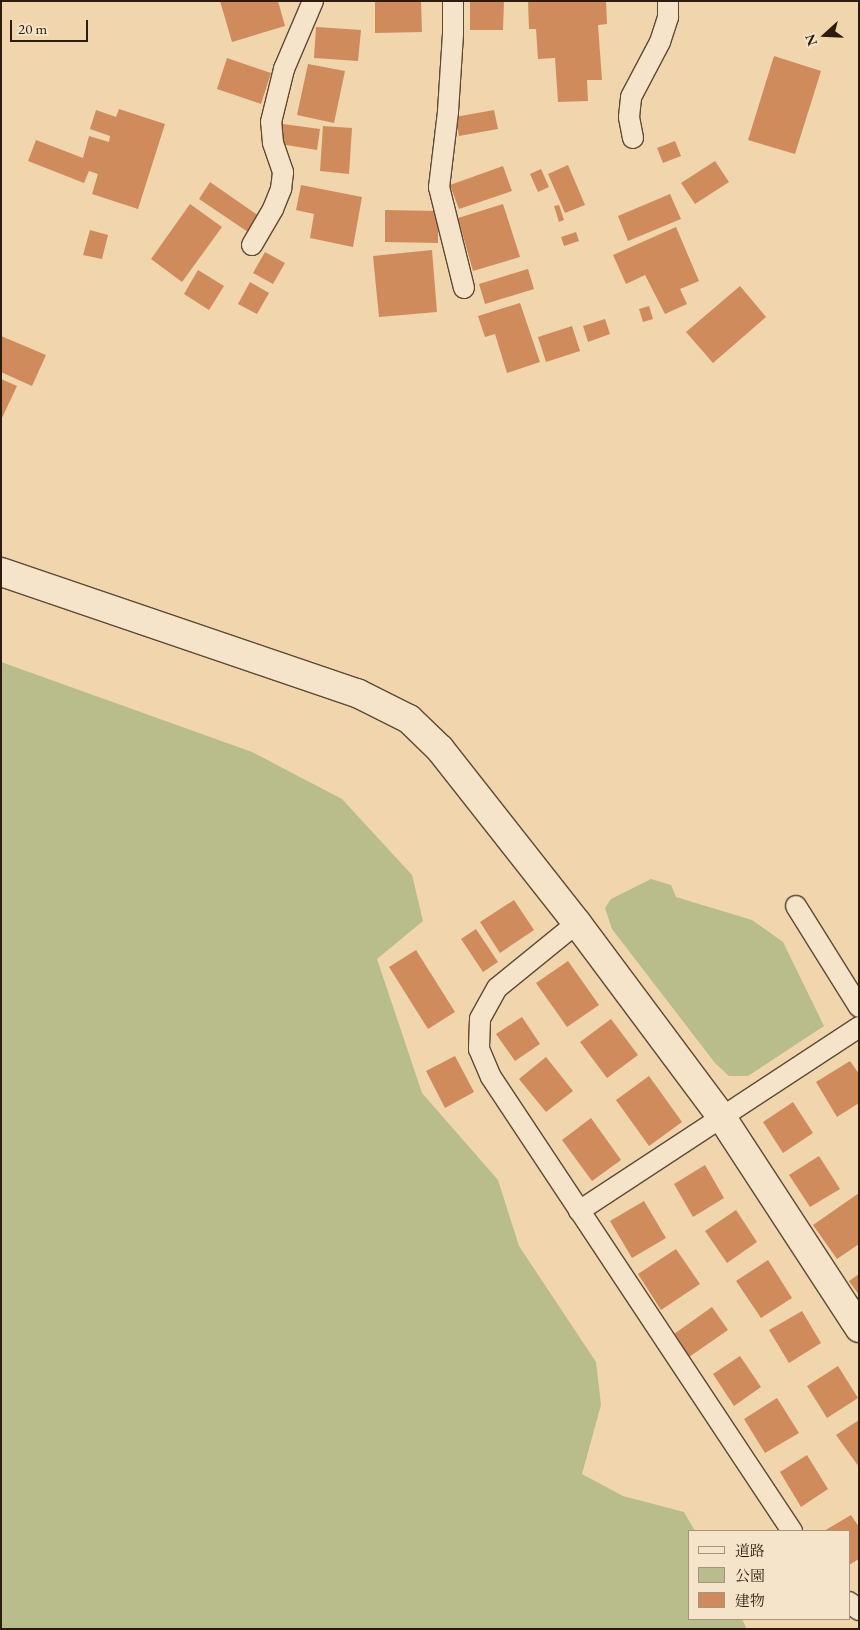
<!DOCTYPE html>
<meta charset="utf-8">
<style>
body{margin:0}
#map{position:relative;width:860px;height:1630px;overflow:hidden;background:#f0d5ad;font-family:"EB Garamond","Noto Serif JP",serif}
div>[style]{position:absolute}
.green>*{inset:0;background:#b8bd8b}
.building>*{inset:0;background:#d08b5c}
.roads{filter:drop-shadow(1px 0 #5d4a35) drop-shadow(-1px 0 #5d4a35) drop-shadow(0 1px #5d4a35) drop-shadow(0 -1px #5d4a35)}
.street>*{height:20px;margin:-10px;padding:0 10px;transform-origin:10px;border-radius:10px;background:#f5e4ca}
.secondary>*{height:28px;margin:-14px;padding:0 14px;transform-origin:14px;border-radius:14px;background:#f5e4ca}
span{translate:-50% -50%;white-space:nowrap;text-align:center;line-height:1.15;-webkit-text-stroke:4.5px #f5e4ca;paint-order:stroke}
.frame{position:absolute;inset:0;border:2px solid #2c1c0d;pointer-events:none}
.legend{position:absolute;left:688px;top:1530px;width:162px;height:90px;box-sizing:border-box;background:#f5e4ca;border:1px solid #a5947e;margin:0;padding:6px 9px;list-style:none;font-size:15px;color:#2c1c0d}
.legend li{display:flex;align-items:center;gap:10px;height:25px}
.legend b{width:25px;border:1px solid #a5947e}
.north{position:absolute;left:800px;top:10px;width:50px;height:50px;-webkit-text-stroke:4px #f5e4ca;paint-order:stroke;rotate:250deg;font-size:14px;font-weight:700;line-height:20px;text-align:center;color:#2c1c0d}
.north::after{content:'';display:block;margin:auto;width:18px;height:22px;background:#2c1c0d;clip-path:polygon(50% 0,100% 100%,50% 72%,0 100%)}
.scale{position:absolute;left:10px;top:20px;width:78px;height:22px;box-sizing:border-box;border:2px solid #2c1c0d;border-top:0;padding-left:6px;font-size:15px;line-height:18px;white-space:nowrap;color:#2c1c0d;-webkit-text-stroke:4px #f5e4ca;paint-order:stroke}
</style>
<div id="map">
<div class="green">
<i style="clip-path:polygon(1px 662px,252px 752px,342px 799px,412px 875px,423px 921px,377px 959px,422px 1093px,498px 1180px,519px 1246px,596px 1362px,601px 1405px,582px 1474px,623px 1496px,684px 1512px,695px 1531px,689px 1531px,689px 1619px,742px 1619px,747px 1629px,1px 1629px)"></i>
<i style="clip-path:polygon(651px 879px,671px 885px,676px 897px,752px 920px,783px 942px,824px 1026px,748px 1076px,729px 1076px,715px 1063px,612px 929px,605px 908px,611px 899px)"></i>
</div>
<div class="building">
<i style="clip-path:polygon(220px 1px,278px 1px,285px 26px,232px 42px)"></i>
<i style="clip-path:polygon(375px 1px,421px 1px,422px 32px,375px 33px)"></i>
<i style="clip-path:polygon(470px 1px,504px 1px,503px 30px,470px 30px)"></i>
<i style="clip-path:polygon(528px 1px,606px 1px,607px 24px,598px 25px,602px 80px,587px 80px,588px 101px,558px 102px,555px 58px,538px 59px,536px 29px,529px 29px)"></i>
<i style="clip-path:polygon(316px 27px,361px 30px,358px 61px,314px 58px)"></i>
<i style="clip-path:polygon(774px 56px,821px 71px,795px 154px,748px 140px)"></i>
<i style="clip-path:polygon(227px 58px,271px 73px,261px 104px,217px 89px)"></i>
<i style="clip-path:polygon(308px 64px,345px 71px,334px 123px,297px 115px)"></i>
<i style="clip-path:polygon(119px 109px,165px 124px,138px 209px,92px 194px,98px 174px,89px 171px,84px 183px,28px 161px,36px 140px,83px 158px,89px 136px,109px 142px,110px 136px,90px 129px,96px 110px,116px 117px)"></i>
<i style="clip-path:polygon(494px 110px,498px 129px,459px 136px,455px 117px)"></i>
<i style="clip-path:polygon(283px 124px,320px 129px,317px 150px,280px 144px)"></i>
<i style="clip-path:polygon(323px 126px,352px 128px,349px 174px,320px 171px)"></i>
<i style="clip-path:polygon(675px 141px,681px 156px,663px 163px,657px 148px)"></i>
<i style="clip-path:polygon(715px 161px,729px 182px,695px 204px,681px 183px)"></i>
<i style="clip-path:polygon(568px 165px,585px 205px,565px 213px,548px 174px)"></i>
<i style="clip-path:polygon(503px 166px,512px 191px,459px 209px,450px 185px)"></i>
<i style="clip-path:polygon(541px 169px,549px 187px,538px 192px,530px 174px)"></i>
<i style="clip-path:polygon(210px 182px,259px 216px,248px 232px,199px 199px)"></i>
<i style="clip-path:polygon(301px 185px,362px 197px,353px 247px,310px 238px,314px 214px,296px 210px)"></i>
<i style="clip-path:polygon(670px 194px,681px 219px,628px 241px,618px 216px)"></i>
<i style="clip-path:polygon(190px 204px,222px 227px,182px 282px,151px 259px)"></i>
<i style="clip-path:polygon(503px 204px,520px 257px,473px 271px,458px 218px)"></i>
<i style="clip-path:polygon(559px 205px,564px 220px,559px 222px,554px 206px)"></i>
<i style="clip-path:polygon(385px 210px,438px 211px,438px 243px,385px 242px)"></i>
<i style="clip-path:polygon(676px 227px,699px 281px,680px 289px,687px 304px,665px 314px,645px 275px,626px 284px,613px 255px)"></i>
<i style="clip-path:polygon(90px 230px,108px 235px,102px 259px,83px 255px)"></i>
<i style="clip-path:polygon(576px 232px,579px 241px,564px 246px,561px 237px)"></i>
<i style="clip-path:polygon(432px 250px,437px 312px,379px 317px,373px 256px)"></i>
<i style="clip-path:polygon(265px 252px,285px 263px,273px 284px,253px 273px)"></i>
<i style="clip-path:polygon(528px 269px,534px 289px,485px 304px,479px 284px)"></i>
<i style="clip-path:polygon(198px 270px,224px 286px,209px 310px,184px 294px)"></i>
<i style="clip-path:polygon(250px 282px,269px 293px,257px 314px,238px 304px)"></i>
<i style="clip-path:polygon(740px 286px,766px 317px,713px 363px,686px 332px)"></i>
<i style="clip-path:polygon(520px 303px,540px 362px,507px 373px,495px 334px,485px 337px,478px 316px)"></i>
<i style="clip-path:polygon(649px 306px,653px 319px,643px 322px,639px 309px)"></i>
<i style="clip-path:polygon(605px 319px,610px 334px,588px 342px,583px 326px)"></i>
<i style="clip-path:polygon(572px 326px,580px 351px,546px 362px,538px 337px)"></i>
<i style="clip-path:polygon(1px 336px,46px 355px,32px 386px,1px 372px)"></i>
<i style="clip-path:polygon(1px 379px,17px 386px,1px 420px)"></i>
<i style="clip-path:polygon(514px 900px,534px 930px,500px 953px,480px 922px)"></i>
<i style="clip-path:polygon(476px 929px,498px 962px,483px 972px,461px 939px)"></i>
<i style="clip-path:polygon(416px 950px,455px 1012px,428px 1029px,389px 967px)"></i>
<i style="clip-path:polygon(568px 961px,599px 1005px,567px 1027px,536px 983px)"></i>
<i style="clip-path:polygon(522px 1017px,540px 1044px,515px 1061px,496px 1034px)"></i>
<i style="clip-path:polygon(611px 1019px,638px 1055px,607px 1078px,580px 1042px)"></i>
<i style="clip-path:polygon(455px 1056px,474px 1092px,445px 1108px,426px 1071px)"></i>
<i style="clip-path:polygon(546px 1057px,573px 1091px,546px 1112px,519px 1079px)"></i>
<i style="clip-path:polygon(850px 1061px,859px 1074px,859px 1103px,837px 1117px,816px 1082px)"></i>
<i style="clip-path:polygon(649px 1076px,682px 1122px,649px 1146px,616px 1100px)"></i>
<i style="clip-path:polygon(793px 1102px,813px 1133px,783px 1153px,763px 1122px)"></i>
<i style="clip-path:polygon(591px 1118px,621px 1160px,592px 1181px,562px 1140px)"></i>
<i style="clip-path:polygon(819px 1156px,840px 1189px,810px 1207px,789px 1175px)"></i>
<i style="clip-path:polygon(705px 1165px,724px 1198px,693px 1217px,674px 1184px)"></i>
<i style="clip-path:polygon(859px 1193px,859px 1244px,837px 1259px,813px 1225px)"></i>
<i style="clip-path:polygon(644px 1201px,666px 1238px,632px 1258px,610px 1221px)"></i>
<i style="clip-path:polygon(736px 1210px,757px 1242px,727px 1263px,705px 1231px)"></i>
<i style="clip-path:polygon(676px 1249px,700px 1284px,661px 1310px,638px 1274px)"></i>
<i style="clip-path:polygon(768px 1260px,792px 1298px,761px 1318px,736px 1281px)"></i>
<i style="clip-path:polygon(859px 1274px,859px 1295px,849px 1281px)"></i>
<i style="clip-path:polygon(712px 1307px,728px 1330px,689px 1357px,674px 1334px)"></i>
<i style="clip-path:polygon(802px 1311px,821px 1343px,789px 1363px,769px 1330px)"></i>
<i style="clip-path:polygon(740px 1356px,761px 1387px,734px 1406px,713px 1374px)"></i>
<i style="clip-path:polygon(838px 1366px,858px 1398px,827px 1418px,807px 1386px)"></i>
<i style="clip-path:polygon(777px 1398px,799px 1433px,765px 1453px,744px 1419px)"></i>
<i style="clip-path:polygon(859px 1420px,859px 1467px,836px 1435px)"></i>
<i style="clip-path:polygon(807px 1455px,828px 1489px,801px 1507px,780px 1472px)"></i>
<i style="clip-path:polygon(851px 1515px,859px 1527px,859px 1559px,849px 1565px,849px 1531px,824px 1531px)"></i>
</div>
<div class="roads">
<div class="street">
<i style="left:453px;top:1px;width:33px;rotate:90deg"></i>
<i style="left:453px;top:34px;width:78px;rotate:93.7deg"></i>
<i style="left:448px;top:112px;width:76px;rotate:96.8deg"></i>
<i style="left:439px;top:187px;width:104px;rotate:76.1deg"></i>
<i style="left:633px;top:138px;width:21px;rotate:-101deg"></i>
<i style="left:629px;top:117px;width:20px;rotate:-84deg"></i>
<i style="left:631px;top:97px;width:62px;rotate:-62.2deg"></i>
<i style="left:660px;top:42px;width:26px;rotate:-72deg"></i>
<i style="left:668px;top:17px;width:16px;rotate:-90deg"></i>
<i style="left:252px;top:245px;width:42px;rotate:-59.7deg"></i>
<i style="left:273px;top:209px;width:22px;rotate:-68deg"></i>
<i style="left:281px;top:189px;width:17px;rotate:-83deg"></i>
<i style="left:283px;top:172px;width:31px;rotate:-109deg"></i>
<i style="left:273px;top:143px;width:21px;rotate:-95deg"></i>
<i style="left:271px;top:122px;width:55px;rotate:-76.2deg"></i>
<i style="left:284px;top:69px;width:74px;rotate:-66.9deg"></i>
<i style="left:796px;top:906px;width:119px;rotate:58deg"></i>
<i style="left:577px;top:923px;width:103px;rotate:140.9deg"></i>
<i style="left:497px;top:988px;width:35px;rotate:119deg"></i>
<i style="left:480px;top:1019px;width:30px;rotate:92deg"></i>
<i style="left:479px;top:1049px;width:30px;rotate:67deg"></i>
<i style="left:491px;top:1077px;width:545px;rotate:56.46deg"></i>
<i style="left:579px;top:1211px;width:335px;rotate:-33.3deg"></i>
<i style="left:849px;top:1602px;width:13px;rotate:39deg"></i>
</div>
<div class="secondary">
<i style="left:1px;top:572px;width:376px;rotate:18.8deg"></i>
<i style="left:357px;top:693px;width:58px;rotate:26.6deg"></i>
<i style="left:409px;top:719px;width:43px;rotate:44.1deg"></i>
<i style="left:440px;top:749px;width:221px;rotate:51.8deg"></i>
<i style="left:577px;top:923px;width:241px;rotate:53.3deg"></i>
<i style="left:721px;top:1116px;width:253px;rotate:56.9deg"></i>
</div>
</div>
<div class="frame"></div>
<ul class="legend">
<li><b style="height:6px;background:#f5e4ca"></b>道路</li>
<li><b style="height:14px;background:#b8bd8b"></b>公園</li>
<li><b style="height:14px;background:#d08b5c"></b>建物</li>
</ul>
<div class="north">N</div>
<div class="scale">20 m</div>
</div>
